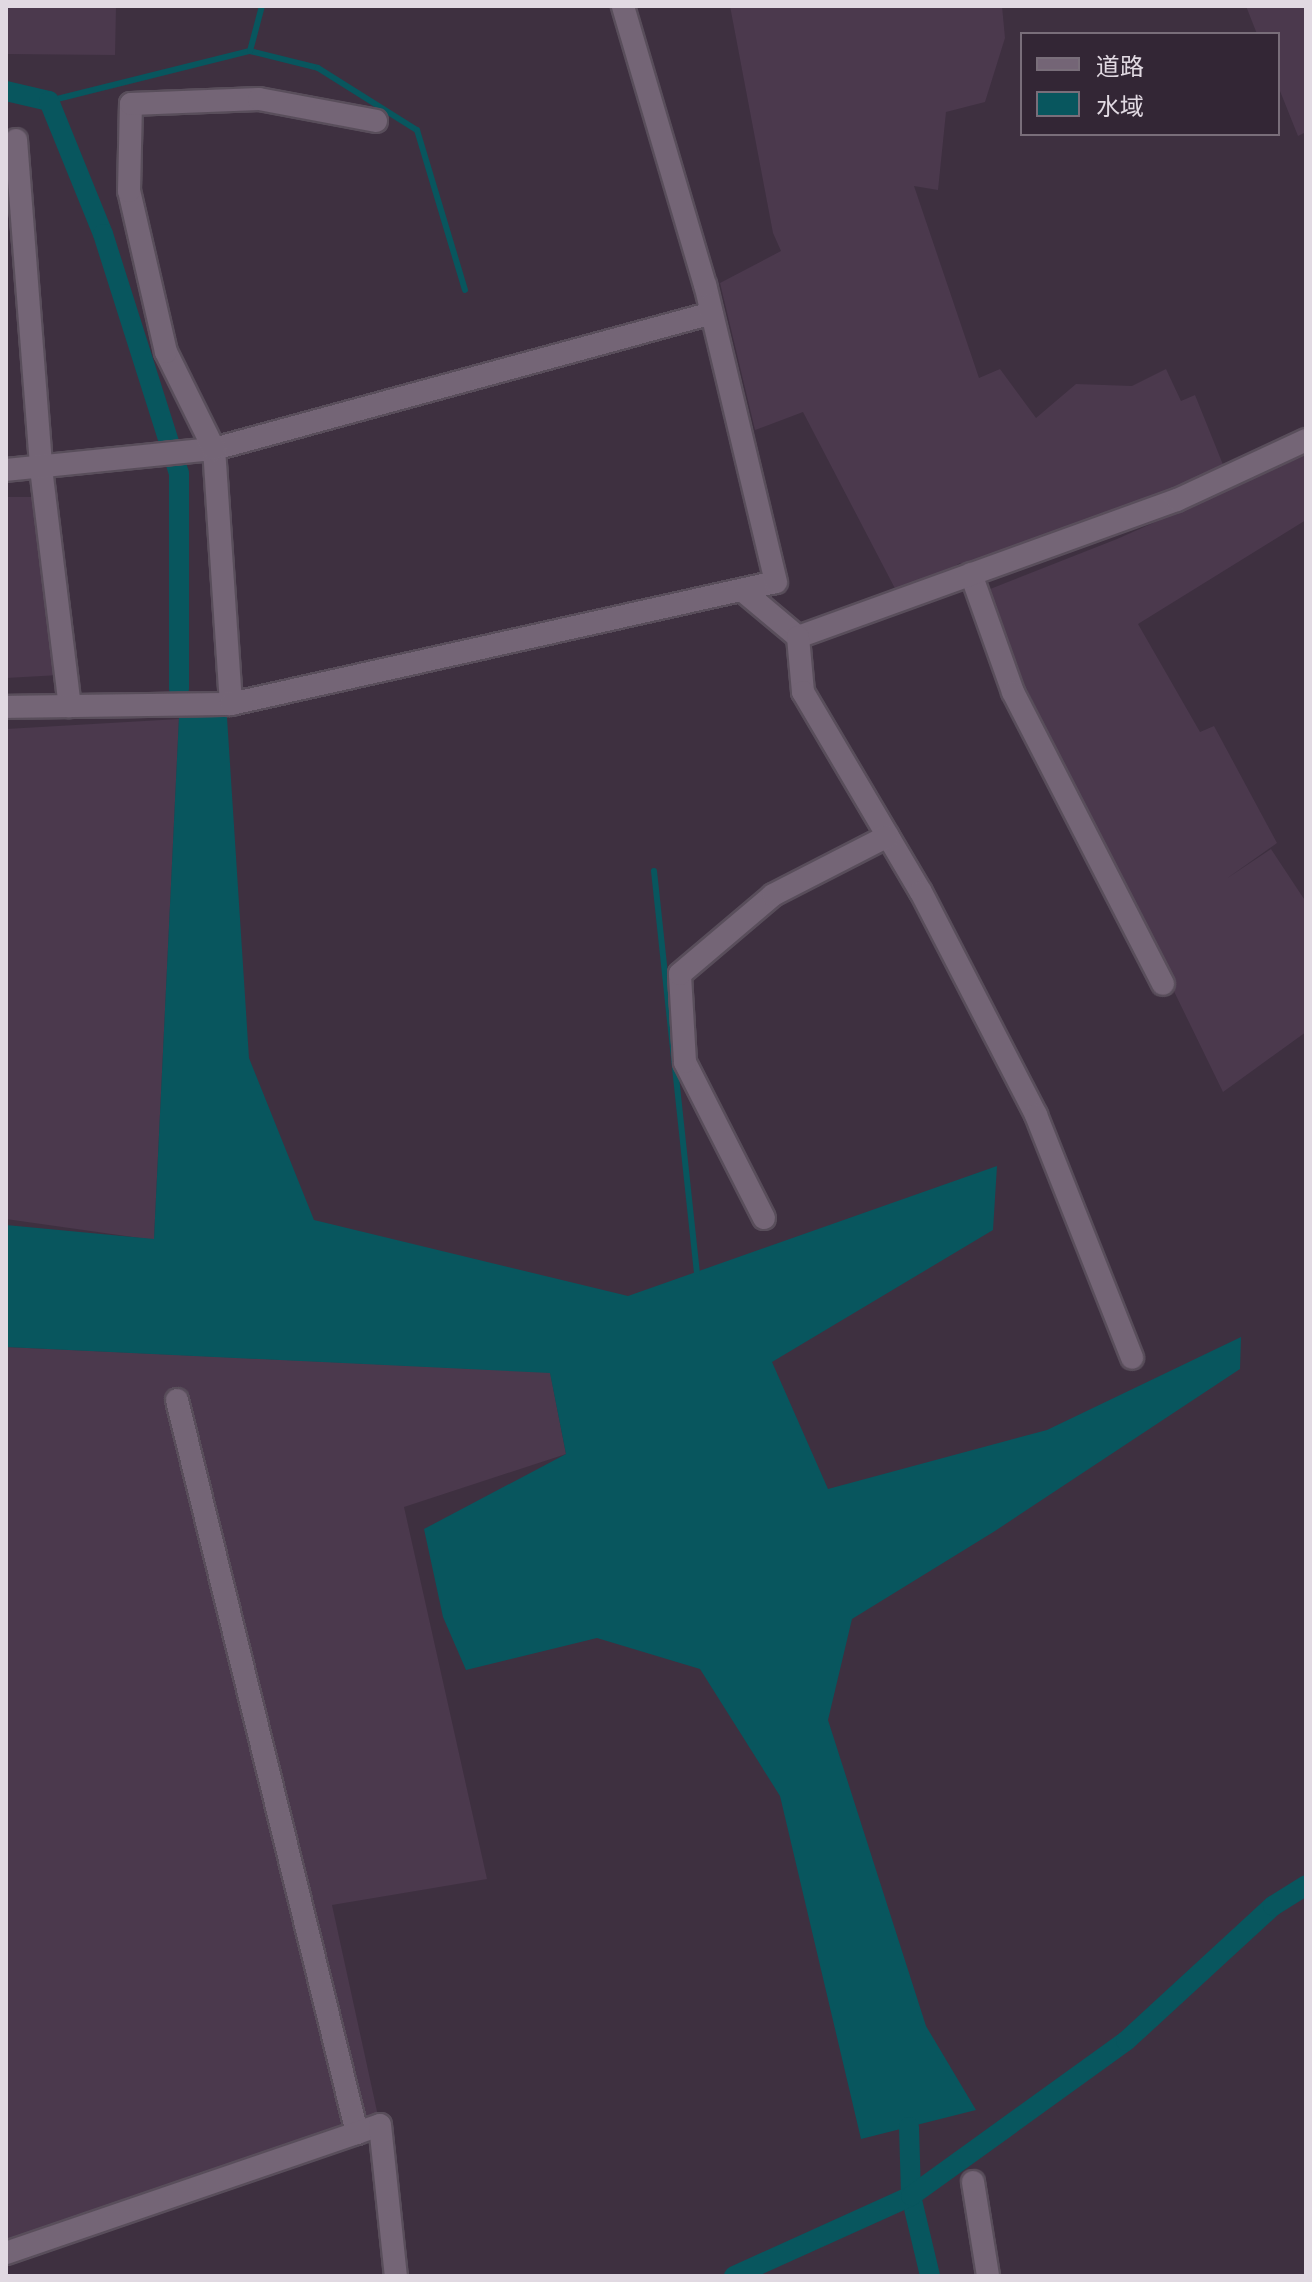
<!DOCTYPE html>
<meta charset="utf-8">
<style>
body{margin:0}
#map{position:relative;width:1312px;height:2282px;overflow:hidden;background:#3e3040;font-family:"PT Serif","Noto Sans SC",serif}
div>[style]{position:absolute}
.built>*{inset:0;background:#4b394d}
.water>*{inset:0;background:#08565e}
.stream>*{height:6px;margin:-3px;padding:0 3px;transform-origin:3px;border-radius:3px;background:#08565e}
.canal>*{height:20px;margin:-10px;padding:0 10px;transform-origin:10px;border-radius:10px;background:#08565e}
.roads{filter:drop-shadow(2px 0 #594e5b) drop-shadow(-2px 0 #594e5b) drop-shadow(0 2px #594e5b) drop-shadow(0 -2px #594e5b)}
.street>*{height:22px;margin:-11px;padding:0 11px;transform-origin:11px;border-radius:11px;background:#746576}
span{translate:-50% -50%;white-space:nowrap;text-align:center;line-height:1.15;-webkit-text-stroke:7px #332635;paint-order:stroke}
.frame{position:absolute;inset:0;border:8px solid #e1d9e2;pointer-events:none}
.legend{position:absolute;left:1020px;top:32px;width:260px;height:104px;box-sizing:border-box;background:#332635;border:2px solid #796e7a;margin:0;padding:10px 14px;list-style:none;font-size:24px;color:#e1d9e2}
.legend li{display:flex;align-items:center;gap:16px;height:40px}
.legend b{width:40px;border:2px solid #796e7a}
</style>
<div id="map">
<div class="built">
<i style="clip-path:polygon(6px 6px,116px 6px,115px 55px,6px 54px)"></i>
<i style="clip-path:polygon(730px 6px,1002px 6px,1005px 38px,985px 102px,946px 112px,938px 190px,914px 186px,979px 378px,1000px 369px,1036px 418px,1076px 384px,1132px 386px,1166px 369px,1181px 401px,1195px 395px,1228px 477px,971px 574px,960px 563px,901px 600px,803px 412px,755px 430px,720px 283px,781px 251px,773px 233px)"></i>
<i style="clip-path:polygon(1246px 6px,1306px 6px,1306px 132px,1298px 136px,1278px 86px,1278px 34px,1257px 34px)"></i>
<i style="clip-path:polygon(1306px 455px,1306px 520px,1138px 624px,1200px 732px,1214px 726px,1277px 843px,1226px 879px,1271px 849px,1306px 902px,1306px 1032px,1223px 1092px,980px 593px,1117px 539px)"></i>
<i style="clip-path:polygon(6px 497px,40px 497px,60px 675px,6px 678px)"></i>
<i style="clip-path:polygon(179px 719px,154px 1240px,6px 1219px,6px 729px)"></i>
<i style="clip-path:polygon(6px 1347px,550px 1372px,566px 1454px,404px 1507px,487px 1879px,332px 1905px,380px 2125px,6px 2248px)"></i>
</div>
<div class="water">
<i style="clip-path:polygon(180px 696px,226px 702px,249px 1058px,314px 1220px,628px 1296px,997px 1166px,993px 1230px,772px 1362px,828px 1489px,1047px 1430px,1241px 1337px,1240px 1369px,995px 1531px,852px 1619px,828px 1720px,926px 2026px,976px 2110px,861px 2139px,780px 1796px,700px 1669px,597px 1638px,466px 1670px,443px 1617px,424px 1529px,566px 1454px,550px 1373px,6px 1347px,6px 1225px,154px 1239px)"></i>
</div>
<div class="stream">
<i style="left:250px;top:51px;width:70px;rotate:14deg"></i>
<i style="left:318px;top:68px;width:117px;rotate:32.1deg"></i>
<i style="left:417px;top:130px;width:167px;rotate:73.3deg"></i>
<i style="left:49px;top:101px;width:207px;rotate:-14deg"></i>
<i style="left:250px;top:51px;width:47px;rotate:-75.1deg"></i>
<i style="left:654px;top:871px;width:403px;rotate:83.9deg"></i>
</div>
<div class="canal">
<i style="left:6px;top:91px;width:44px;rotate:13.1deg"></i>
<i style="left:49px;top:101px;width:144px;rotate:67.9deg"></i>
<i style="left:103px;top:234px;width:251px;rotate:72.4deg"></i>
<i style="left:179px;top:473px;width:216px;rotate:90deg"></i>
<i style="left:909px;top:2127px;width:69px;rotate:88.3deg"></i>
<i style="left:911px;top:2196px;width:82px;rotate:76.6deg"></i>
<i style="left:734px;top:2276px;width:194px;rotate:-24.3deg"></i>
<i style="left:911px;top:2196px;width:265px;rotate:-35.8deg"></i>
<i style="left:1126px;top:2041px;width:200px;rotate:-42.6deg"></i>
<i style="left:1273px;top:1906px;width:39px;rotate:-32deg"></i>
</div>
<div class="roads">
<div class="street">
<i style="left:16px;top:140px;width:329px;rotate:85.6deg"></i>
<i style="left:41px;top:468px;width:240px;rotate:83.1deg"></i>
<i style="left:6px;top:470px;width:209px;rotate:-5.8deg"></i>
<i style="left:214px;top:449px;width:516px;rotate:-15.27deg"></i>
<i style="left:971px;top:574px;width:125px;rotate:70.4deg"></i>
<i style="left:1013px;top:692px;width:328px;rotate:62.8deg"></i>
<i style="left:742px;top:590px;width:73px;rotate:40deg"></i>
<i style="left:798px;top:637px;width:403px;rotate:-19.9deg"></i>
<i style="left:1177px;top:500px;width:142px;rotate:-24.9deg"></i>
<i style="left:798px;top:637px;width:55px;rotate:84.8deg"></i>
<i style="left:803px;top:692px;width:232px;rotate:59.5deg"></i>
<i style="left:921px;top:892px;width:251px;rotate:62.7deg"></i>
<i style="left:1036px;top:1115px;width:261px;rotate:68.4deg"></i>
<i style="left:231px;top:704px;width:256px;rotate:-93.8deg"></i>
<i style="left:214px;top:449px;width:108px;rotate:-116.3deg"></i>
<i style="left:166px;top:352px;width:165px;rotate:-102.9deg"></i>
<i style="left:129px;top:191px;width:87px;rotate:-88.7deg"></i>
<i style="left:131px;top:104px;width:128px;rotate:-2.2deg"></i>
<i style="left:259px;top:99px;width:119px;rotate:10.6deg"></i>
<i style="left:6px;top:707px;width:225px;rotate:-0.8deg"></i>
<i style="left:231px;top:704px;width:558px;rotate:-12.62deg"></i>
<i style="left:776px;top:582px;width:305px;rotate:-103.4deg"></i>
<i style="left:705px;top:285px;width:291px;rotate:-106.4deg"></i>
<i style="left:764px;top:1218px;width:175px;rotate:-116.9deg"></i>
<i style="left:685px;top:1062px;width:88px;rotate:-93.3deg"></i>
<i style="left:680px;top:974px;width:122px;rotate:-40.3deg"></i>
<i style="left:773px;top:895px;width:129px;rotate:-27.2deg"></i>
<i style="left:177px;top:1400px;width:755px;rotate:76.2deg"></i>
<i style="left:973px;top:2182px;width:95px;rotate:80.9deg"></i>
<i style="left:6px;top:2253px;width:395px;rotate:-18.9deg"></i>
<i style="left:380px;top:2125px;width:152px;rotate:84deg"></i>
</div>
</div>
<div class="frame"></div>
<ul class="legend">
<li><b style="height:10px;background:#746576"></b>道路</li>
<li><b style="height:22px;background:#08565e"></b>水域</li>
</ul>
</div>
